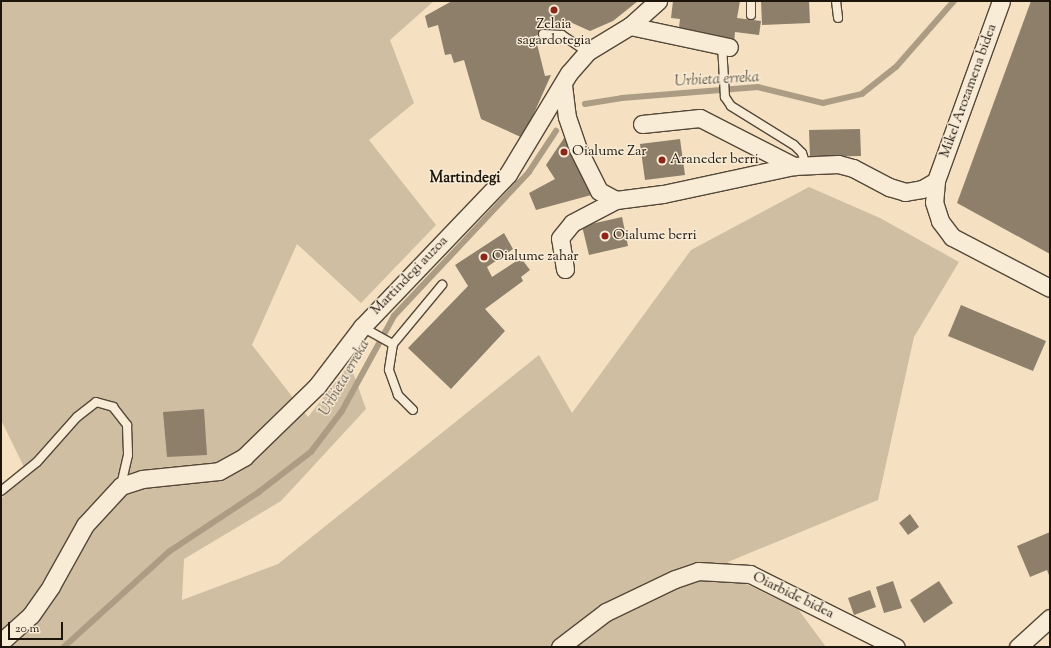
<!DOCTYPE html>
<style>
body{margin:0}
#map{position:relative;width:1051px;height:648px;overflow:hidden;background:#f5e1c2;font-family:"Sorts Mill Goudy",serif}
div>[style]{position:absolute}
.green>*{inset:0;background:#d0bea3}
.stream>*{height:5.5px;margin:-2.75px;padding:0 2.75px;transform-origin:2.75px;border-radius:2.75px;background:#ac9c83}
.building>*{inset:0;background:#8e7f6a}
.roads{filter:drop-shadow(1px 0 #544838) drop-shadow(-1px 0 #544838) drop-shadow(0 1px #544838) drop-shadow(0 -1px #544838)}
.service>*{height:8px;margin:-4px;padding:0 4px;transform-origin:4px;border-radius:4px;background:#f8ecd7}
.minor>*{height:17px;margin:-8.5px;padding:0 8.5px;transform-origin:8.5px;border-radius:8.5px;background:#f8ecd7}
.dots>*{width:11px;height:11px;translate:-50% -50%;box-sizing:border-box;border:2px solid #f8ecd7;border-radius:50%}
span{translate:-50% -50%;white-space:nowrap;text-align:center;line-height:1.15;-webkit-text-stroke:3px #f8ecd7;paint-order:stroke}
.poi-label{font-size:14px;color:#1e150a}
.left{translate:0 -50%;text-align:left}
.street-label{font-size:14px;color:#1e150a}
.water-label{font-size:15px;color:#5e5240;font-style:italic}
.neighbourhood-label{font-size:15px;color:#1e150a;font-weight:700}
.frame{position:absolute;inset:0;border:2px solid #1e150a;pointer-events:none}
.scale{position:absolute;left:8px;top:622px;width:55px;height:18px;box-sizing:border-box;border:2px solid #1e150a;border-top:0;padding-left:5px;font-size:12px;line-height:14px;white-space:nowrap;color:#1e150a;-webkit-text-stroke:3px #f8ecd7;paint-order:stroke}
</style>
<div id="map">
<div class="green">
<i style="clip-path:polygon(1px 1px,434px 1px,390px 40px,414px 103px,369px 140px,436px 225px,361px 303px,297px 244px,252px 345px,308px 417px,350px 364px,366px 409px,281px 501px,184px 559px,182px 600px,278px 564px,539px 355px,572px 413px,691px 250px,809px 187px,880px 218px,959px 262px,914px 337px,878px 500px,728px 562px,742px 582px,798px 609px,826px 647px,1px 647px,1px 499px,26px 471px,1px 420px)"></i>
</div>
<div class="stream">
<i style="left:585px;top:104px;width:37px;rotate:-9deg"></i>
<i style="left:622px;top:98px;width:136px;rotate:-4.6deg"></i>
<i style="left:758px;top:87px;width:67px;rotate:13.8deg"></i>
<i style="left:823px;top:103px;width:40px;rotate:-13deg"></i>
<i style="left:862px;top:94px;width:43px;rotate:-38.5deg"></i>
<i style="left:896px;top:67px;width:88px;rotate:-48.7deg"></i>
<i style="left:64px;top:647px;width:143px;rotate:-42.2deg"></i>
<i style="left:170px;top:551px;width:107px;rotate:-33.5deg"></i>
<i style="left:259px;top:492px;width:66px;rotate:-37.6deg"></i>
<i style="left:311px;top:452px;width:51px;rotate:-52.9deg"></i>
<i style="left:342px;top:411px;width:108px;rotate:-61.3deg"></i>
<i style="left:394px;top:316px;width:197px;rotate:-46.8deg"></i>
<i style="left:529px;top:172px;width:49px;rotate:-56.6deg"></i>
</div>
<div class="building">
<i style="clip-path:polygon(452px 1px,638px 1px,613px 21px,590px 31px,570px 22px,537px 23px,540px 34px,535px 36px,545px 76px,551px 75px,523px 138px,481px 119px,464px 60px,454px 63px,451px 54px,445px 55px,438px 25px,428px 28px,425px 16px)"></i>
<i style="clip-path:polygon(673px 1px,740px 1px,737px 18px,761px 21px,759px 35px,735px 32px,734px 43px,678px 36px,680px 19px,671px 18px)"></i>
<i style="clip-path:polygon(761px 1px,809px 1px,810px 23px,762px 25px)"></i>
<i style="clip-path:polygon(1031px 1px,1050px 1px,1050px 254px,957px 203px)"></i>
<i style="clip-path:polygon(860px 129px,861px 156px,810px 157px,809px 130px)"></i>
<i style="clip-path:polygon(564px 138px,595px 194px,536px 210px,529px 193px,555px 179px,546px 165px)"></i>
<i style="clip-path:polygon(680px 139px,685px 175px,645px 180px,640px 144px)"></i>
<i style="clip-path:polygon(622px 217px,628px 246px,589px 255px,582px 226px)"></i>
<i style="clip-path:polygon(504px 233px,513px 249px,487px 267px,492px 277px,521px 258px,530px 270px,521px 277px,523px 281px,485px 309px,505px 331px,451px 389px,408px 348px,468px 286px,455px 265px)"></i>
<i style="clip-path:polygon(961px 305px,1046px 341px,1033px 371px,948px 336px)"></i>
<i style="clip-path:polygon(204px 409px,207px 455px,167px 457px,163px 412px)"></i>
<i style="clip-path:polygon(910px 514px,919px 527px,908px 535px,899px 523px)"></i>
<i style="clip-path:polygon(1050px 532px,1050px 578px,1047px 570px,1030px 577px,1017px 546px)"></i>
<i style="clip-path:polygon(893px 581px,902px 608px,884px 613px,876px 587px)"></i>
<i style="clip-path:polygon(939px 581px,953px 603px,924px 623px,910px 600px)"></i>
<i style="clip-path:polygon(870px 590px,876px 607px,854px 615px,848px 598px)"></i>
</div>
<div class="roads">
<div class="service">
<i style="left:751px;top:1px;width:14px;rotate:90deg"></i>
<i style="left:836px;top:1px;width:17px;rotate:83deg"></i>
<i style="left:543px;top:34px;width:19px;rotate:3deg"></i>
<i style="left:562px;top:35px;width:30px;rotate:34deg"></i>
<i style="left:722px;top:45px;width:52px;rotate:86.7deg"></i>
<i style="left:725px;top:97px;width:11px;rotate:56deg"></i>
<i style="left:731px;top:106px;width:74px;rotate:31.8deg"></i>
<i style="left:794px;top:145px;width:11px;rotate:45deg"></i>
<i style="left:802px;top:153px;width:13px;rotate:72deg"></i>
<i style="left:362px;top:327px;width:35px;rotate:29deg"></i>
<i style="left:393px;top:344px;width:26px;rotate:99deg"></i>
<i style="left:389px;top:370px;width:27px;rotate:70deg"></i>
<i style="left:398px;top:395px;width:21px;rotate:45deg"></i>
<i style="left:393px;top:344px;width:77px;rotate:-50.3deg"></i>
<i style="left:1px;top:491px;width:46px;rotate:-38.9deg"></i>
<i style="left:37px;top:462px;width:60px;rotate:-48.4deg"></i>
<i style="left:77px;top:417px;width:24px;rotate:-38deg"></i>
<i style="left:96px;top:402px;width:18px;rotate:16deg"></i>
<i style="left:113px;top:407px;width:23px;rotate:52deg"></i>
<i style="left:127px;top:425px;width:30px;rotate:88deg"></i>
<i style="left:128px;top:455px;width:32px;rotate:103deg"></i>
</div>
<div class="minor">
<i style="left:1001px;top:1px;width:191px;rotate:109.9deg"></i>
<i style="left:936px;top:181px;width:21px;rotate:95deg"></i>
<i style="left:934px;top:202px;width:20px;rotate:72deg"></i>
<i style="left:940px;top:221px;width:20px;rotate:53deg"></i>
<i style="left:952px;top:237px;width:110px;rotate:27.5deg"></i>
<i style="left:630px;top:26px;width:101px;rotate:12deg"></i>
<i style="left:563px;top:85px;width:32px;rotate:83deg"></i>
<i style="left:567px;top:117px;width:34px;rotate:71deg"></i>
<i style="left:578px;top:149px;width:47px;rotate:63.4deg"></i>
<i style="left:599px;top:191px;width:19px;rotate:28deg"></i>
<i style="left:616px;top:200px;width:47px;rotate:-7.3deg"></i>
<i style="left:663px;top:194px;width:134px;rotate:-12.1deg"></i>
<i style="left:794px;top:166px;width:44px;rotate:-2.6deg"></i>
<i style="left:838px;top:164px;width:16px;rotate:15deg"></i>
<i style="left:853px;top:168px;width:41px;rotate:27.8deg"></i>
<i style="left:889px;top:187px;width:17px;rotate:17deg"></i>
<i style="left:905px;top:192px;width:17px;rotate:-10deg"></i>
<i style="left:922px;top:189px;width:16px;rotate:-30deg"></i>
<i style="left:642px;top:124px;width:58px;rotate:-5.9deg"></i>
<i style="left:700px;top:118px;width:106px;rotate:27.1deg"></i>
<i style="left:565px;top:269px;width:31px;rotate:-99deg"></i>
<i style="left:560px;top:238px;width:19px;rotate:-51deg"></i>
<i style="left:572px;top:223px;width:50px;rotate:-27.6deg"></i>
<i style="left:1px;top:642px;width:40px;rotate:-42deg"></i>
<i style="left:31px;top:615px;width:35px;rotate:-55deg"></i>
<i style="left:51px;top:586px;width:70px;rotate:-60.9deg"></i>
<i style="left:85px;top:525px;width:53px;rotate:-47.3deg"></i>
<i style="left:121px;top:486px;width:22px;rotate:-18deg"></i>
<i style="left:142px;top:479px;width:77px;rotate:-5.9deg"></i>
<i style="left:219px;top:471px;width:29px;rotate:-29deg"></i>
<i style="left:244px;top:457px;width:102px;rotate:-44.2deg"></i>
<i style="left:317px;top:386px;width:74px;rotate:-52.7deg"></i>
<i style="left:362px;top:327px;width:211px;rotate:-46.3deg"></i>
<i style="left:508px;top:174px;width:118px;rotate:-58.9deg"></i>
<i style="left:569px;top:73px;width:28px;rotate:-49deg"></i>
<i style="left:587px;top:52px;width:50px;rotate:-31.2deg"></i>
<i style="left:630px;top:26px;width:38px;rotate:-42deg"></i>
<i style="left:560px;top:647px;width:58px;rotate:-37.3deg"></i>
<i style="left:606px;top:612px;width:76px;rotate:-25.6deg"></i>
<i style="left:675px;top:579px;width:24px;rotate:-19deg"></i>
<i style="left:698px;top:571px;width:52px;rotate:3.3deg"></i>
<i style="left:750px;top:574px;width:163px;rotate:26.6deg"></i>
<i style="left:1018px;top:647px;width:43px;rotate:-42.2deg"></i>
</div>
</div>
<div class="dots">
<i style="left:554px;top:10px;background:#8f2418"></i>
<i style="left:564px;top:152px;background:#8f2418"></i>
<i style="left:662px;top:160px;background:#8f2418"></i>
<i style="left:605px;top:236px;background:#8f2418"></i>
<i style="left:484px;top:257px;background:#8f2418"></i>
</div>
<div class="poi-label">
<span style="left:554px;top:33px">Zelaia<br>sagardotegia</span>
<span class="left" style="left:572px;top:152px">Oialume Zar</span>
<span class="left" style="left:670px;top:160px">Araneder berri</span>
<span class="left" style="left:613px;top:236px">Oialume berri</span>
<span class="left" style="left:492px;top:257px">Oialume zahar</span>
</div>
<div class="street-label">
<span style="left:969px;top:91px;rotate:-70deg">Mikel Arozamena bidea</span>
<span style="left:410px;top:276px;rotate:-46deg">Martindegi auzoa</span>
<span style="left:793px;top:596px;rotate:26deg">Oiarbide bidea</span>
</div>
<div class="water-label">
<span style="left:717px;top:80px;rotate:-3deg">Urbieta erreka</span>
<span style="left:345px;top:378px;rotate:-60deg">Urbieta erreka</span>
</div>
<div class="neighbourhood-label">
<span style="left:465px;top:179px">Martindegi</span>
</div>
<div class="frame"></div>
<div class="scale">20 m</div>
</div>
